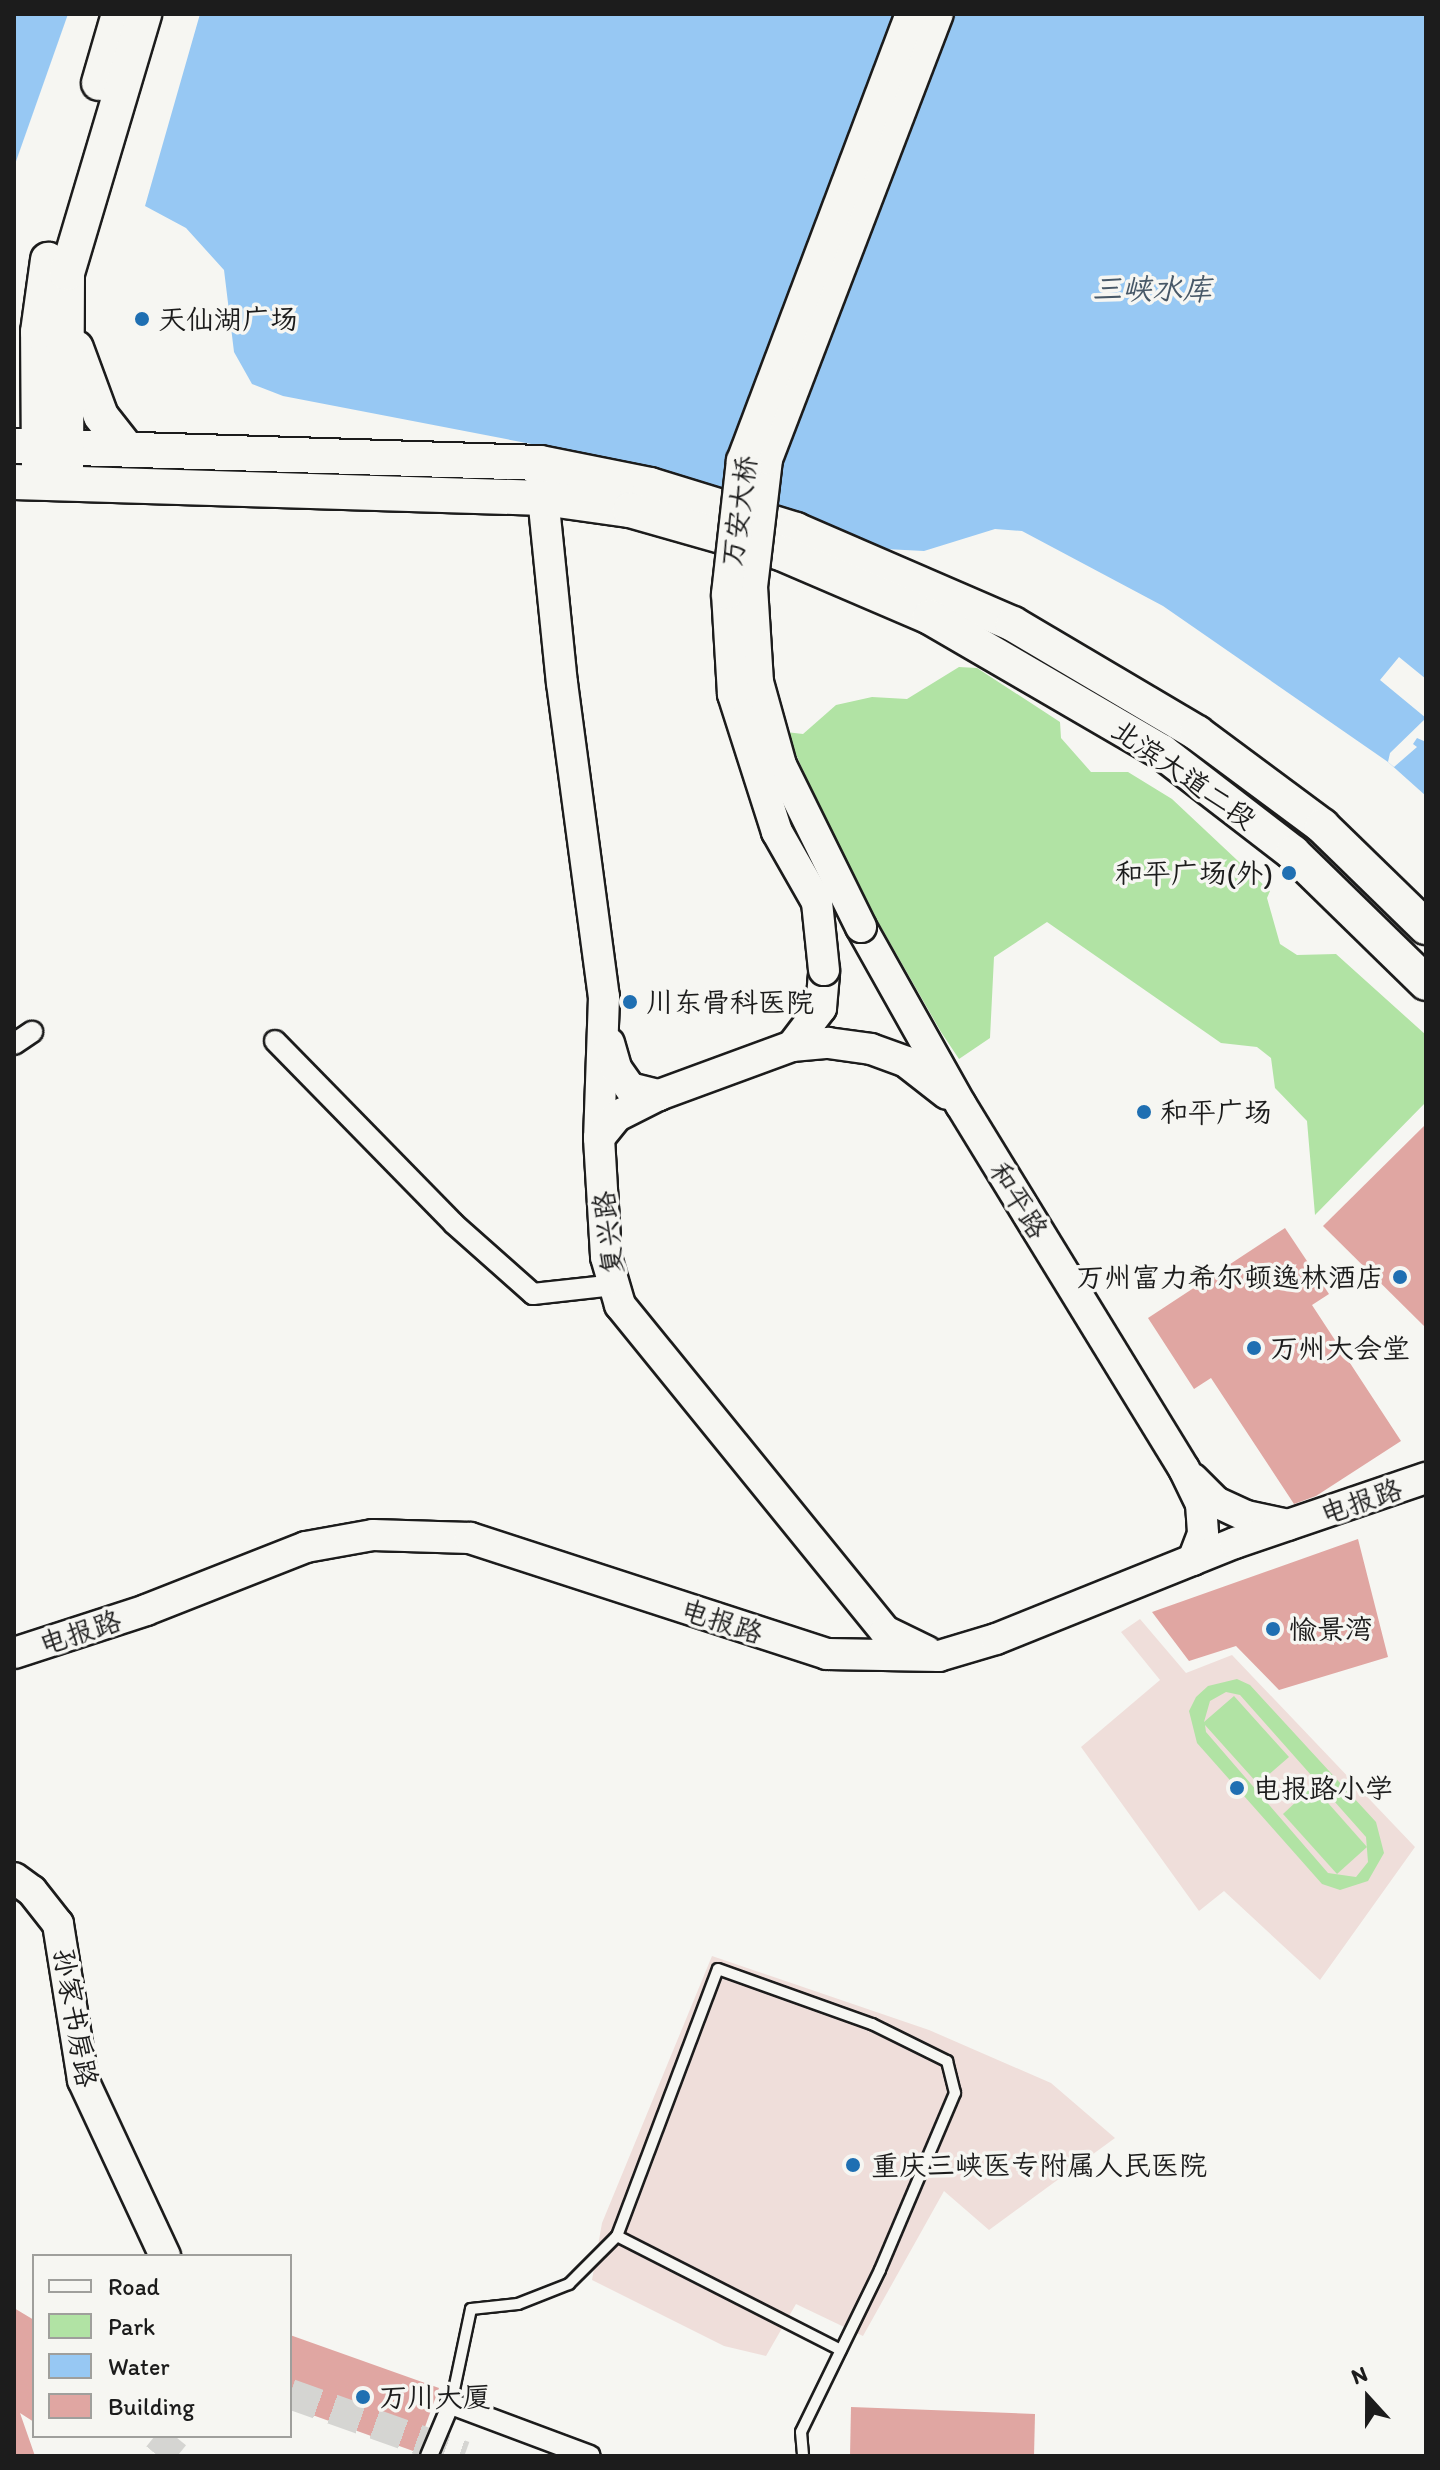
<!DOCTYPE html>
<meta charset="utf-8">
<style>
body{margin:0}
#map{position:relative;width:1440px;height:2470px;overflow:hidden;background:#f6f6f2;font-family:Itim,"LXGW WenKai TC",sans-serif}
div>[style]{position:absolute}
.built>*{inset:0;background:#efdeda}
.green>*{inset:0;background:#b1e3a4}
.water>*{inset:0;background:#97c8f3}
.pier>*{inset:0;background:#f6f6f2}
.building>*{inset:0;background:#e0a6a2}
.secondary-tunnel>*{height:30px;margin-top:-15px;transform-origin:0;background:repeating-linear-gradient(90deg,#d5d5d2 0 30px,transparent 0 45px)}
.roads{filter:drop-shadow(2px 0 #1c1c1c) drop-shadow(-2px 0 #1c1c1c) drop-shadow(0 2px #1c1c1c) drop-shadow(0 -2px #1c1c1c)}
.service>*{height:10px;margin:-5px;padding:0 5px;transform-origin:5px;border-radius:5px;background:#f6f6f2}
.pedestrian>*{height:16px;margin:-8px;padding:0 8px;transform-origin:8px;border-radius:8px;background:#f6f6f2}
.minor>*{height:20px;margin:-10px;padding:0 10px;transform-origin:10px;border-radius:10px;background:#f6f6f2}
.secondary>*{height:30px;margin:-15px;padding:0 15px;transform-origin:15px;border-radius:15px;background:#f6f6f2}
.primary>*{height:34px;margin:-17px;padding:0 17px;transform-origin:17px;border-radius:17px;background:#f6f6f2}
.bridges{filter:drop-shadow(2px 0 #1c1c1c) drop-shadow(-2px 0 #1c1c1c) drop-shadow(0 2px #1c1c1c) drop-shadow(0 -2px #1c1c1c)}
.secondary-bridge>*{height:30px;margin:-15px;padding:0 15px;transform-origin:15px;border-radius:15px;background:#f6f6f2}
.dots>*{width:22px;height:22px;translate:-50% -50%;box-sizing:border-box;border:4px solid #f6f6f2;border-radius:50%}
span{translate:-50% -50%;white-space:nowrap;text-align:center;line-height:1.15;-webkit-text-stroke:7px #f6f6f2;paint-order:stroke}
.poi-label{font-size:28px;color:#1c1c1c}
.left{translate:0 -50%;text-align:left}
.right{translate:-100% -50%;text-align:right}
.street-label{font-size:28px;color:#1c1c1c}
.water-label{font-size:30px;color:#475867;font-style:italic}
.frame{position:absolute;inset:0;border:16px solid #1c1c1c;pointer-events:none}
.legend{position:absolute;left:32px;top:2254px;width:260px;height:184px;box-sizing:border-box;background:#f6f6f2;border:2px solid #9f9f9c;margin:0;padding:10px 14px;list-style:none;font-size:24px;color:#1c1c1c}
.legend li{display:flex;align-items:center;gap:16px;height:40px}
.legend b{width:40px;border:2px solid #9f9f9c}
.north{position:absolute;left:1328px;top:2358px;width:80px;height:80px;-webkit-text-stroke:6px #f6f6f2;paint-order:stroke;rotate:339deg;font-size:22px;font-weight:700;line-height:32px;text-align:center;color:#1c1c1c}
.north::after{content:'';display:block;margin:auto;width:28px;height:36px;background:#1c1c1c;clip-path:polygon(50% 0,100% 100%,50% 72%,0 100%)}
</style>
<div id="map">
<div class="built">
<i style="clip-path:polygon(1140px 1619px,1186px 1673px,1232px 1655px,1415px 1847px,1320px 1980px,1224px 1891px,1199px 1911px,1081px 1747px,1160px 1680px,1121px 1632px)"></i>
<i style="clip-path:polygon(712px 1956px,929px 2030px,1051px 2083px,1115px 2138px,989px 2230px,944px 2191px,863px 2336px,796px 2304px,766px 2356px,724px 2346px,592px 2280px,602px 2223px)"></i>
</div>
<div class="green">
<i style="clip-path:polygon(959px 667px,977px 668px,1060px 722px,1061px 738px,1091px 772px,1128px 772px,1172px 799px,1270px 891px,1267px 898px,1280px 944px,1297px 955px,1336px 954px,1426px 1035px,1426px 1102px,1315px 1215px,1307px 1121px,1275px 1088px,1271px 1058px,1257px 1047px,1221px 1043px,1047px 922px,994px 957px,990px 1038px,959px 1059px,941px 1032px,845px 864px,786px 732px,803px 734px,836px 705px,872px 697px,907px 699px)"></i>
<i style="clip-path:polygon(evenodd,1237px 1679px,1250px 1685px,1376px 1822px,1384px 1853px,1368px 1881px,1340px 1890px,1322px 1884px,1197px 1743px,1189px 1711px,1196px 1697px,1208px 1686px,1237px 1679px,1226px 1692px,1240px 1695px,1366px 1837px,1368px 1862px,1356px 1877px,1328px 1873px,1206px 1732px,1205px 1725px,1258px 1784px,1289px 1757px,1234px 1696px,1204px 1722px,1210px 1701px,1226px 1692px)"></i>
<i style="clip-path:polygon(1313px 1786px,1367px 1847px,1337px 1874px,1283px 1814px)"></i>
</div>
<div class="water">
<i style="clip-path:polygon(14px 14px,68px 14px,14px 167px)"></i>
<i style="clip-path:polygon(200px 14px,1426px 14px,1426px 796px,1388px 762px,1163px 606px,1022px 531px,995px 529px,924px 551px,885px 549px,635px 464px,283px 396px,252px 384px,234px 352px,224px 270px,186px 228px,145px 206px)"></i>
</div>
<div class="pier">
<i style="clip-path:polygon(1399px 657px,1426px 679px,1426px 742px,1417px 738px,1413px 744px,1417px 747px,1394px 767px,1388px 762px,1390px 753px,1426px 718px,1380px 680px)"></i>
</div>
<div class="building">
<i style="clip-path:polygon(1426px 1124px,1426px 1328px,1323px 1226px)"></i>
<i style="clip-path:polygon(1285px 1228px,1329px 1294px,1312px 1305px,1401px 1441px,1316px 1496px,1294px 1504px,1211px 1378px,1194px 1389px,1148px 1318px)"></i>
<i style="clip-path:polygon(1358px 1539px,1388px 1657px,1279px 1690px,1236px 1646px,1189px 1661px,1152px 1612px)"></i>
<i style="clip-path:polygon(14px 2308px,34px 2320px,34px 2422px,20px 2413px,35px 2456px,14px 2456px)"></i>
<i style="clip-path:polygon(290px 2335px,439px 2388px,416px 2452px,290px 2407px)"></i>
<i style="clip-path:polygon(851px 2407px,1035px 2414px,1034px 2456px,850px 2456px)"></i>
</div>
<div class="secondary-tunnel">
<i style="left:290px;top:2394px;width:185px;rotate:19.6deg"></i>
<i style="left:158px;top:2456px;width:26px;rotate:-51deg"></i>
</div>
<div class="roads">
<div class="service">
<i style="left:617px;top:2236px;width:251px;rotate:27deg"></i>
<i style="left:451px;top:2404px;width:97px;rotate:-78.1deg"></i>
<i style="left:471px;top:2309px;width:47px;rotate:-6.1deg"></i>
<i style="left:518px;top:2304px;width:55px;rotate:-21.4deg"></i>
<i style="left:569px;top:2284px;width:68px;rotate:-45deg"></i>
<i style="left:617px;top:2236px;width:285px;rotate:-69.3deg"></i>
<i style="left:718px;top:1969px;width:164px;rotate:19.7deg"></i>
<i style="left:872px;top:2024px;width:84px;rotate:26.3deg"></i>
<i style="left:947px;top:2061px;width:33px;rotate:76deg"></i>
<i style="left:955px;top:2093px;width:192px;rotate:113deg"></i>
<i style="left:880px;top:2270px;width:180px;rotate:116deg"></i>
<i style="left:801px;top:2432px;width:24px;rotate:85deg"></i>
</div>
<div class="pedestrian">
<i style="left:429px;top:2456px;width:56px;rotate:-67.1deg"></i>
</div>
<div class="minor">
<i style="left:275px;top:1041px;width:255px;rotate:45.6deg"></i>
<i style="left:453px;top:1223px;width:107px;rotate:41.6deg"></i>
<i style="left:533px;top:1294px;width:81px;rotate:-6.3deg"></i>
<i style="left:14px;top:1044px;width:22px;rotate:-34deg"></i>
<i style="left:451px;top:2404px;width:148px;rotate:20.5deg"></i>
</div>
<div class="secondary">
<i style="left:541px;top:477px;width:207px;rotate:84.2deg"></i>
<i style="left:562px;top:683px;width:317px;rotate:82.4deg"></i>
<i style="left:604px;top:997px;width:141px;rotate:92deg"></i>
<i style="left:599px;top:1138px;width:119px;rotate:86.6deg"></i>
<i style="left:606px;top:1257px;width:50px;rotate:73.7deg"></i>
<i style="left:620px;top:1305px;width:420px;rotate:50.9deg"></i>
<i style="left:885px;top:1631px;width:46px;rotate:26deg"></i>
<i style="left:861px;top:927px;width:204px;rotate:60.7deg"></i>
<i style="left:961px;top:1105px;width:427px;rotate:58.5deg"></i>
<i style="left:1184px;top:1469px;width:39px;rotate:64deg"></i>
<i style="left:1201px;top:1504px;width:30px;rotate:86deg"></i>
<i style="left:1203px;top:1534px;width:28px;rotate:111deg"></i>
<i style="left:609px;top:1043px;width:26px;rotate:74deg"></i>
<i style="left:616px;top:1068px;width:24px;rotate:55deg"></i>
<i style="left:630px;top:1088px;width:30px;rotate:14deg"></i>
<i style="left:792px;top:1046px;width:48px;rotate:-52.7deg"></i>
<i style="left:821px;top:1008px;width:38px;rotate:-85deg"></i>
<i style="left:599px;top:1138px;width:28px;rotate:-51deg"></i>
<i style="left:617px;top:1116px;width:47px;rotate:-26.6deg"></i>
<i style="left:659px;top:1095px;width:142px;rotate:-20.2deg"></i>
<i style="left:792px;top:1046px;width:36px;rotate:-5deg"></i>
<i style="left:828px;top:1043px;width:43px;rotate:7.9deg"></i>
<i style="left:871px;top:1049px;width:37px;rotate:20deg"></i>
<i style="left:906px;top:1062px;width:52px;rotate:38deg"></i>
<i style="left:1193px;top:1479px;width:33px;rotate:45deg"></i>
<i style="left:1216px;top:1502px;width:33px;rotate:25deg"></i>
<i style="left:1246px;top:1516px;width:43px;rotate:12.1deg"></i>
<i style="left:14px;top:1653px;width:139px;rotate:-18deg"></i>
<i style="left:146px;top:1610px;width:172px;rotate:-21.5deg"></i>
<i style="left:306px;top:1547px;width:68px;rotate:-10.2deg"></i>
<i style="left:373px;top:1535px;width:97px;rotate:1.8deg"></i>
<i style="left:470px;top:1538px;width:375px;rotate:18deg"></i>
<i style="left:827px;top:1654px;width:112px;rotate:1deg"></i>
<i style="left:939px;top:1656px;width:59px;rotate:-16.6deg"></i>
<i style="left:996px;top:1639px;width:258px;rotate:-21.9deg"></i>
<i style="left:1235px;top:1543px;width:202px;rotate:-18.8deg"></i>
<i style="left:14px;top:1878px;width:22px;rotate:36deg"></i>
<i style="left:32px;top:1891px;width:42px;rotate:51.8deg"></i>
<i style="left:58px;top:1924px;width:158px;rotate:80.9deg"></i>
<i style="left:83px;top:2080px;width:194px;rotate:65deg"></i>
</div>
<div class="primary">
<i style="left:99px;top:83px;width:72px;rotate:-73.8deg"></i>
<i style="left:76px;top:348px;width:72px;rotate:69.8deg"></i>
<i style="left:101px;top:416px;width:42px;rotate:51.8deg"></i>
<i style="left:14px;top:446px;width:526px;rotate:1.85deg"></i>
<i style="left:540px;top:463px;width:112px;rotate:11.3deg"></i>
<i style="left:650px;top:485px;width:153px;rotate:17.1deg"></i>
<i style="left:796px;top:530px;width:236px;rotate:23.4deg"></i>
<i style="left:1013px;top:624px;width:214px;rotate:30.6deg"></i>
<i style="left:1197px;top:733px;width:156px;rotate:36.6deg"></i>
<i style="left:1322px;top:826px;width:145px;rotate:44.2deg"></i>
<i style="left:39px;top:467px;width:135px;rotate:-90.4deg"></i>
<i style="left:38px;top:332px;width:73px;rotate:-82.1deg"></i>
<i style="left:66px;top:467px;width:194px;rotate:-89.7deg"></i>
<i style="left:67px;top:273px;width:270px;rotate:-73.4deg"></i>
<i style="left:14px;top:482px;width:529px;rotate:1.73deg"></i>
<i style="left:543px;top:498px;width:88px;rotate:7.9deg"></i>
<i style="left:630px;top:510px;width:157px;rotate:15.9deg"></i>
<i style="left:781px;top:553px;width:162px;rotate:23.2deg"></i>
<i style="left:930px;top:617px;width:268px;rotate:30.2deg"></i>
<i style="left:1162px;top:752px;width:165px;rotate:37.6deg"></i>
<i style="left:1293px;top:853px;width:186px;rotate:44.3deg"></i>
</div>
</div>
<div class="bridges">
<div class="secondary-bridge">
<i style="left:861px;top:927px;width:181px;rotate:-116.3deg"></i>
<i style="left:781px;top:765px;width:86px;rotate:-105.5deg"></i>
<i style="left:758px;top:682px;width:95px;rotate:-93.6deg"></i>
<i style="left:752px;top:587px;width:129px;rotate:-83.3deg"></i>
<i style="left:767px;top:459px;width:477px;rotate:-69deg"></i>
<i style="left:824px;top:970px;width:68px;rotate:-95.9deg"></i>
<i style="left:817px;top:902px;width:81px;rotate:-119.7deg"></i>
<i style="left:777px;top:832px;width:145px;rotate:-107.7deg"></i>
<i style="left:733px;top:694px;width:100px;rotate:-93.4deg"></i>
<i style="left:727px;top:594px;width:134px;rotate:-83.6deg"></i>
<i style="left:742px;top:461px;width:478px;rotate:-69.3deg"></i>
</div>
</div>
<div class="dots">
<i style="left:142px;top:319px;background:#1f6fb2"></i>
<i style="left:1289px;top:873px;background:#1f6fb2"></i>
<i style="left:630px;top:1002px;background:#1f6fb2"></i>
<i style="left:1144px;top:1112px;background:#1f6fb2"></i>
<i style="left:1400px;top:1277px;background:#1f6fb2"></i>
<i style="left:1254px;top:1348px;background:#1f6fb2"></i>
<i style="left:1273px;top:1629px;background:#1f6fb2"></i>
<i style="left:1237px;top:1788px;background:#1f6fb2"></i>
<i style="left:853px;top:2165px;background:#1f6fb2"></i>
<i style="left:363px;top:2397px;background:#1f6fb2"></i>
</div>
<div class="poi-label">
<span class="left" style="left:158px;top:319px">天仙湖广场</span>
<span class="right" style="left:1273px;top:873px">和平广场(外)</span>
<span class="left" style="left:646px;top:1002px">川东骨科医院</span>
<span class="left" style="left:1160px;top:1112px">和平广场</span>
<span class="right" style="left:1384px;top:1277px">万州富力希尔顿逸林酒店</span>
<span class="left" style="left:1270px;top:1348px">万州大会堂</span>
<span class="left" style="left:1289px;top:1629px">愉景湾</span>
<span class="left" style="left:1253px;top:1788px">电报路小学</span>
<span class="left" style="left:871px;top:2165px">重庆三峡医专附属人民医院</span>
<span class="left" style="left:379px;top:2397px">万川大厦</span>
</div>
<div class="street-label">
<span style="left:739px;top:511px;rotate:-82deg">万安大桥</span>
<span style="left:1184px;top:774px;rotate:35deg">北滨大道二段</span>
<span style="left:1019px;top:1200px;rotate:58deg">和平路</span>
<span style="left:608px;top:1233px;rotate:-97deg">复兴路</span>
<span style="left:1361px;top:1501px;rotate:-19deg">电报路</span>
<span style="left:722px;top:1621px;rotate:18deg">电报路</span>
<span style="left:80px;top:1632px;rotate:-18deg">电报路</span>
<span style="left:76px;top:2018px;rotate:80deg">孙家书房路</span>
</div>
<div class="water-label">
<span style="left:1152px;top:289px">三峡水库</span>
</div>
<div class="frame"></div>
<ul class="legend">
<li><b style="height:10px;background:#f6f6f2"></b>Road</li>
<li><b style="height:22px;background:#b1e3a4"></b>Park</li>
<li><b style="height:22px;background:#97c8f3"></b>Water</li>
<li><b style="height:22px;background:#e0a6a2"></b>Building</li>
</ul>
<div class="north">N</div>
</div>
